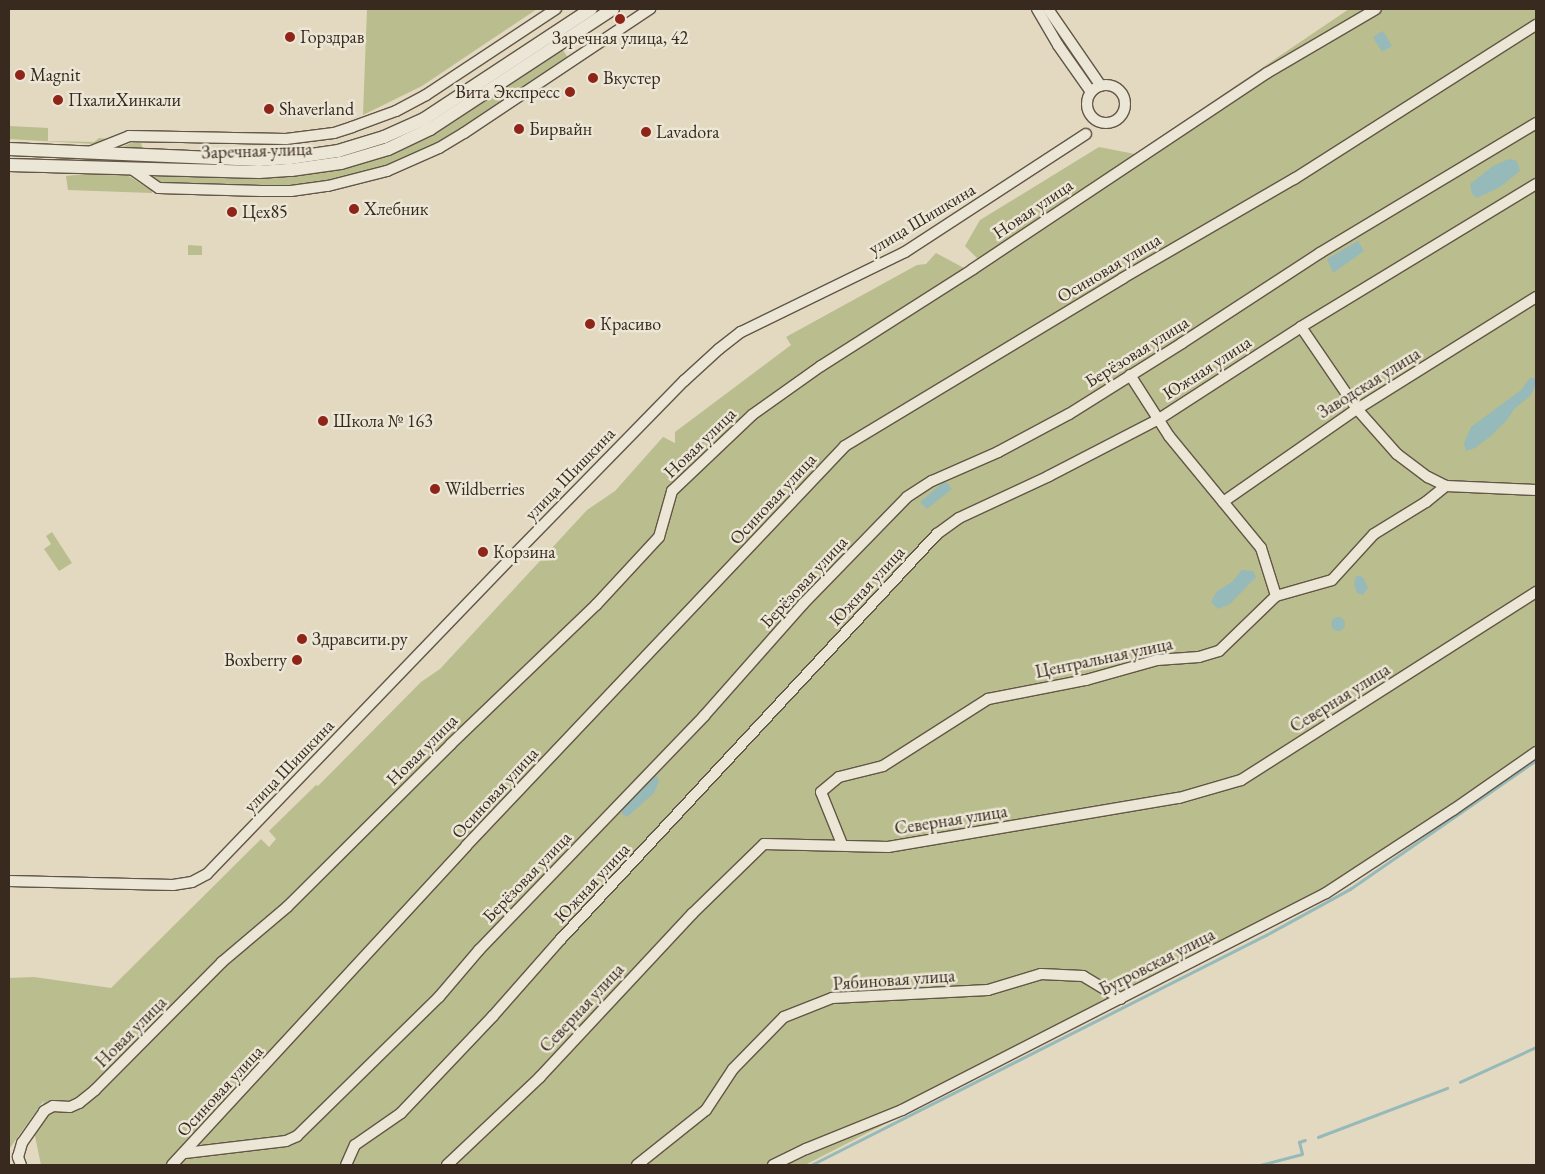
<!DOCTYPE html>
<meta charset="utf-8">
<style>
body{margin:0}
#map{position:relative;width:1545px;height:1174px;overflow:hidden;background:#e2d9c0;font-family:"EB Garamond",serif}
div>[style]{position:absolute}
.green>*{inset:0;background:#babd8e}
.water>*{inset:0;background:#96b9b9}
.round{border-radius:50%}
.stream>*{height:2.5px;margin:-1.25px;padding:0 1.25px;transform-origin:1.25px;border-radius:1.25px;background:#96b9b9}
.roads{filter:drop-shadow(1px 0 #625646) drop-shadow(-1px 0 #625646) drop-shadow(0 1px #625646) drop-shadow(0 -1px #625646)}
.minor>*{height:10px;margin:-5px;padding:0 5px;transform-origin:5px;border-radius:5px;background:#ece6d6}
.minor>.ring{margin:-5px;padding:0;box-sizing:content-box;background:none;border:10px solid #ece6d6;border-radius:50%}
.tertiary>*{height:12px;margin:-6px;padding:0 6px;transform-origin:6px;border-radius:6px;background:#ece6d6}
.dots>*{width:14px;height:14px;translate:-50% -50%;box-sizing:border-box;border:2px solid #ece6d6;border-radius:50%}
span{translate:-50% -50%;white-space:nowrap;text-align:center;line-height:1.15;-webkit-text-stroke:5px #ece6d6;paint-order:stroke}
.poi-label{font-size:18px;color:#382a1e}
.left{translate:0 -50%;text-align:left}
.right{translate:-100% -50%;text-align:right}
.street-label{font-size:18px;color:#382a1e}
.frame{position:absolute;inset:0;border:10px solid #382a1e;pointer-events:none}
</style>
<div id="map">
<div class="green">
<i style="clip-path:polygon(367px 9px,537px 9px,422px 86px,363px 115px)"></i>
<i style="clip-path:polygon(1349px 9px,1536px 9px,1536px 757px,1345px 888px,805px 1165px,41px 1165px,35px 1136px,44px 1100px,10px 1148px,9px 978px,34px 977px,111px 988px,261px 839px,269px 847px,276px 839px,269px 831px,316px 785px,318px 786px,421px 682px,440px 669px,587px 510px,615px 491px,663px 437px,675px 443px,675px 432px,791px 345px,786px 337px,917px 265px,926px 264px,936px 253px,964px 268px,978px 259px,965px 246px,980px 220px,1099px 147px,1135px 154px)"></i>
<i style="clip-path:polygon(563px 50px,568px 58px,461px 129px,437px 144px,372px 171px,345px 178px,294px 187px,262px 188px,163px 184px,149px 176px,149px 174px,292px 177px,342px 169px,369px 162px,433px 134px)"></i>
<i style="clip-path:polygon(9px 126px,48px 128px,48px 141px,94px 142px,99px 138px,109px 139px,101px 144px,94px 144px,9px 139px)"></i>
<i style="clip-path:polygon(135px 141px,141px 143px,143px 150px,120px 148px)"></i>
<i style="clip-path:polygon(93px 173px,127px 175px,152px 191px,152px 193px,68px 190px,66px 176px)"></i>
<i style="clip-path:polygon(188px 245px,202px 246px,202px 255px,188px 255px)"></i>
<i style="clip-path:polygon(52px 532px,72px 563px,59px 571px,44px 549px,51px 544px,46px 536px)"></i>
</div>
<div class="water">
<i style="clip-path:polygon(1383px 31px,1392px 46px,1382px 52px,1373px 37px)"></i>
<i style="clip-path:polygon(1509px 159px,1517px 161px,1520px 171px,1500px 187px,1477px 198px,1472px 194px,1470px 184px,1493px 166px)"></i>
<i style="clip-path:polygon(1358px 241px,1364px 251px,1333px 273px,1327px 259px)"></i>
<i style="clip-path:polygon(1530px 378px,1536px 378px,1536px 385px,1530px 396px,1515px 408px,1507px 420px,1491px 436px,1475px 448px,1466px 451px,1464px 443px,1471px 427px,1521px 390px)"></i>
<i style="clip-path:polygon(945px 481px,952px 489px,927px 509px,920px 502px)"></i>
<i style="clip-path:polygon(1242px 570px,1253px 571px,1256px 577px,1230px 604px,1218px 609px,1211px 602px,1217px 591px,1232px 582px)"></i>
<i style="clip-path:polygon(1356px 576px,1363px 577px,1368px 588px,1363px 595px,1357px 593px,1354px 584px)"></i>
<i class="round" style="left:1331px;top:617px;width:14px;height:14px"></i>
<i style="clip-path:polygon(652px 775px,657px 776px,659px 781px,654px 793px,627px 817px,622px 814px,622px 807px)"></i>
</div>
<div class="stream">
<i style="left:1460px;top:1082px;width:84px;rotate:-24.7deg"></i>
<i style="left:1318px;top:1137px;width:138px;rotate:-20.8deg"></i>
<i style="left:811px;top:1165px;width:510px;rotate:-26.82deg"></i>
<i style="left:1266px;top:935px;width:96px;rotate:-28.7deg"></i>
<i style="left:1350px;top:889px;width:226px;rotate:-34.7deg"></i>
<i style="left:1260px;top:1165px;width:43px;rotate:-14.7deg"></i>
<i style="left:1302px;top:1154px;width:12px;rotate:-104deg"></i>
<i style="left:1299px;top:1142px;width:6px;rotate:-18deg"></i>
</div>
<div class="roads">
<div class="minor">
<i style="left:1037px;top:9px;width:42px;rotate:59.7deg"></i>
<i style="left:1058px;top:45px;width:57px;rotate:54.9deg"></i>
<i style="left:1048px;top:9px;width:93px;rotate:55.5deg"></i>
<i class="ring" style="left:1087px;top:85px;width:28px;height:28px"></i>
<i style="left:92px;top:151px;width:40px;rotate:-22deg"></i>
<i style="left:129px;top:136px;width:157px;rotate:1.1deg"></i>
<i style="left:286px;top:139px;width:48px;rotate:-7.1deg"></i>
<i style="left:334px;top:133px;width:19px;rotate:-18deg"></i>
<i style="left:352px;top:127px;width:47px;rotate:-20deg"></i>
<i style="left:396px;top:111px;width:34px;rotate:-28deg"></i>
<i style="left:426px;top:95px;width:156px;rotate:-33.5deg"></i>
<i style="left:130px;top:168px;width:35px;rotate:35deg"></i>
<i style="left:159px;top:188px;width:102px;rotate:1.7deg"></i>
<i style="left:261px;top:191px;width:30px"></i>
<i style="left:291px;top:191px;width:37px;rotate:-8deg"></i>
<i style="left:328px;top:186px;width:61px;rotate:-14.3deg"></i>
<i style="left:387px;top:171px;width:57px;rotate:-23.9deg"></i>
<i style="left:439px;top:148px;width:29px;rotate:-31deg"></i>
<i style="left:464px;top:133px;width:224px;rotate:-33.7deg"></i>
<i style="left:1301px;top:327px;width:99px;rotate:55.7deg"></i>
<i style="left:1357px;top:409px;width:60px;rotate:48.4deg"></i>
<i style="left:1397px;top:454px;width:39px;rotate:37deg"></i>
<i style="left:1428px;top:477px;width:20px;rotate:27deg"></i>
<i style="left:1130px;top:375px;width:72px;rotate:57.4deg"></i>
<i style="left:1169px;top:436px;width:145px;rotate:50.6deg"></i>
<i style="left:1261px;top:548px;width:50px;rotate:72.6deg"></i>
<i style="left:1223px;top:502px;width:163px;rotate:-34.8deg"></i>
<i style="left:1357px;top:409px;width:211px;rotate:-32deg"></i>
<i style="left:842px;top:844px;width:56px;rotate:-112deg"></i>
<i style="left:821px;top:792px;width:23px;rotate:-40deg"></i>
<i style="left:839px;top:777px;width:45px;rotate:-14deg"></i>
<i style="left:883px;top:766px;width:125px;rotate:-32.5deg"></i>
<i style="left:988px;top:699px;width:100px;rotate:-11deg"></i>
<i style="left:1086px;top:680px;width:74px;rotate:-15.7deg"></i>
<i style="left:1157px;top:660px;width:42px;rotate:-4.1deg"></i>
<i style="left:1199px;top:657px;width:21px;rotate:-17deg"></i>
<i style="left:1219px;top:651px;width:79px;rotate:-44deg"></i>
<i style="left:1276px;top:596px;width:58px;rotate:-15.9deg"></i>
<i style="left:1332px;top:580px;width:62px;rotate:-47.6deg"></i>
<i style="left:1374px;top:534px;width:61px;rotate:-31.6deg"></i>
<i style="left:1426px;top:502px;width:26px;rotate:-39deg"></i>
<i style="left:1446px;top:486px;width:90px;rotate:2.5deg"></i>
<i style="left:9px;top:881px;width:164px;rotate:1.4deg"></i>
<i style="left:173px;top:885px;width:19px;rotate:-9deg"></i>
<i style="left:192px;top:882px;width:17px;rotate:-28deg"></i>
<i style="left:207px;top:874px;width:438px;rotate:-46.1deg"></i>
<i style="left:511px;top:558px;width:248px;rotate:-45.7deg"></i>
<i style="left:684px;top:381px;width:47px;rotate:-42.4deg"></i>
<i style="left:719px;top:349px;width:28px;rotate:-38deg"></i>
<i style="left:741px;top:332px;width:182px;rotate:-26deg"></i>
<i style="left:905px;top:252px;width:216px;rotate:-33.1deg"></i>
<i style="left:185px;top:1153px;width:102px;rotate:-6.8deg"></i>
<i style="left:286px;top:1141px;width:12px;rotate:-24deg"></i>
<i style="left:297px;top:1136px;width:199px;rotate:-44.4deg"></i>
<i style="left:439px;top:997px;width:62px;rotate:-49.6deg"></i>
<i style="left:479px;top:950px;width:325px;rotate:-46.1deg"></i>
<i style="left:704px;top:716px;width:149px;rotate:-48.5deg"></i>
<i style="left:803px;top:604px;width:149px;rotate:-45.8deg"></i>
<i style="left:907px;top:497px;width:30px;rotate:-33deg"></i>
<i style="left:932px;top:481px;width:72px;rotate:-23.7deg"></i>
<i style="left:998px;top:452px;width:81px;rotate:-28.2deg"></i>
<i style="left:1069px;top:414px;width:133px;rotate:-32.1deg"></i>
<i style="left:1182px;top:343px;width:165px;rotate:-33.1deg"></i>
<i style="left:1320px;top:253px;width:252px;rotate:-31deg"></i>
<i style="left:21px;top:1165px;width:9px;rotate:-111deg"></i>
<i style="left:18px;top:1157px;width:15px;rotate:-74deg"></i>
<i style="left:22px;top:1143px;width:39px;rotate:-55deg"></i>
<i style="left:44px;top:1111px;width:10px;rotate:-29deg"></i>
<i style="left:53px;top:1106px;width:17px;rotate:3deg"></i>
<i style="left:70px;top:1107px;width:10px;rotate:-24deg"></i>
<i style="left:79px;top:1103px;width:21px;rotate:-39deg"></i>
<i style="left:95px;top:1090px;width:180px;rotate:-45.2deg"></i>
<i style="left:222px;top:962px;width:85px;rotate:-40.2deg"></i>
<i style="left:287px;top:907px;width:231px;rotate:-44.8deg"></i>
<i style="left:451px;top:744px;width:201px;rotate:-43.8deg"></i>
<i style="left:596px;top:605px;width:93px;rotate:-47.2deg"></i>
<i style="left:659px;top:537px;width:48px;rotate:-74.2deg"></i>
<i style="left:672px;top:491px;width:110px;rotate:-43.5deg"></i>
<i style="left:752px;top:415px;width:85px;rotate:-35.4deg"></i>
<i style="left:821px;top:366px;width:180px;rotate:-32.5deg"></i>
<i style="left:973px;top:269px;width:353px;rotate:-33.7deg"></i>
<i style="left:1267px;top:73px;width:126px;rotate:-30.4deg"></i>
<i style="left:172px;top:1165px;width:434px;rotate:-47.3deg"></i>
<i style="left:466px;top:846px;width:551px;rotate:-46.54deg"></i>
<i style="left:845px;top:446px;width:325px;rotate:-31.1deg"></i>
<i style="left:1123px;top:278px;width:198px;rotate:-30.1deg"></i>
<i style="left:1294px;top:179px;width:287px;rotate:-32.5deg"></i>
<i style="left:346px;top:1165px;width:22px;rotate:-66deg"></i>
<i style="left:355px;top:1145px;width:56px;rotate:-34.8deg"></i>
<i style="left:401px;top:1113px;width:134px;rotate:-46.5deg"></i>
<i style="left:493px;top:1016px;width:103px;rotate:-48.6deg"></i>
<i style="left:561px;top:939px;width:553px;rotate:-47.13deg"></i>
<i style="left:937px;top:534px;width:27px;rotate:-36deg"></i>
<i style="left:959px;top:518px;width:99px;rotate:-25deg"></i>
<i style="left:1049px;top:476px;width:124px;rotate:-27.4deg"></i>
<i style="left:1159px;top:419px;width:169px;rotate:-32.9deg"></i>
<i style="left:1301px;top:327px;width:275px;rotate:-31.3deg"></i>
<i style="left:447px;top:1165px;width:128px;rotate:-43.4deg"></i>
<i style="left:540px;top:1077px;width:223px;rotate:-47deg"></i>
<i style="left:692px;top:914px;width:100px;rotate:-44.2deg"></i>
<i style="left:764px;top:844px;width:124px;rotate:1.4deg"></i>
<i style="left:888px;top:847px;width:295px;rotate:-9.6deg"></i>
<i style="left:1179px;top:798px;width:65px;rotate:-16.2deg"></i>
<i style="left:1241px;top:780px;width:350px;rotate:-32.5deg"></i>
<i style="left:637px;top:1165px;width:88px;rotate:-38.6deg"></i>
<i style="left:706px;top:1110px;width:49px;rotate:-56.6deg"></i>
<i style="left:733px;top:1069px;width:73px;rotate:-45.6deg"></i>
<i style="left:784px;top:1017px;width:52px;rotate:-21.6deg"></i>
<i style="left:832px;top:998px;width:156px;rotate:-2.9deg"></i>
<i style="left:988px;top:990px;width:55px;rotate:-16.8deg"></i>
<i style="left:1041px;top:974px;width:42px;rotate:2.7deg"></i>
<i style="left:1083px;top:976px;width:44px;rotate:31.2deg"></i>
<i style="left:773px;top:1165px;width:37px;rotate:-26deg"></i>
<i style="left:806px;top:1149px;width:104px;rotate:-22.1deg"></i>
<i style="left:902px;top:1110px;width:476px;rotate:-27.1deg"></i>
<i style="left:1326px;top:893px;width:152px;rotate:-33.2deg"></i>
<i style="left:1453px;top:810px;width:101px;rotate:-34.9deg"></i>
</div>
<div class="tertiary">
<i style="left:9px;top:149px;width:250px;rotate:2.5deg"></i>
<i style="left:259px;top:160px;width:31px;rotate:-4deg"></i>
<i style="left:290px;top:158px;width:49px;rotate:-8.3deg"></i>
<i style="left:338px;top:151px;width:48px;rotate:-16.9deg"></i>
<i style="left:384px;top:137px;width:44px;rotate:-24.2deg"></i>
<i style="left:424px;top:119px;width:200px;rotate:-33.4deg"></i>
<i style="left:9px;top:165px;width:250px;rotate:1.6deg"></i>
<i style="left:259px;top:172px;width:32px;rotate:-4deg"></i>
<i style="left:291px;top:170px;width:50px;rotate:-8deg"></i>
<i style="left:341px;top:163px;width:49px;rotate:-16.6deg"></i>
<i style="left:388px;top:149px;width:47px;rotate:-25.5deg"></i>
<i style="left:430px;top:129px;width:219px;rotate:-33.3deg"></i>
</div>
</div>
<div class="dots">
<i style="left:620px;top:19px;background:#8f2418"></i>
<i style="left:290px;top:37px;background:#8f2418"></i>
<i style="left:20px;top:75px;background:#8f2418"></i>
<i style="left:593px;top:78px;background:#8f2418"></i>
<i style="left:570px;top:92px;background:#8f2418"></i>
<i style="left:58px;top:100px;background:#8f2418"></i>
<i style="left:269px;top:109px;background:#8f2418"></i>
<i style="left:519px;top:129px;background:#8f2418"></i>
<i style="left:646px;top:132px;background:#8f2418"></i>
<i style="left:354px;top:209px;background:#8f2418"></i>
<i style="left:232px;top:212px;background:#8f2418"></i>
<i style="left:590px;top:324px;background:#8f2418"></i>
<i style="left:323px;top:421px;background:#8f2418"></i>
<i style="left:435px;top:489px;background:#8f2418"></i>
<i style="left:483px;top:552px;background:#8f2418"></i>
<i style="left:302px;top:639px;background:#8f2418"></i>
<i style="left:297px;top:660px;background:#8f2418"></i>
</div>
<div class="poi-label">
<span class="left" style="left:300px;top:37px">Горздрав</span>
<span style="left:620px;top:38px">Заречная улица, 42</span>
<span class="left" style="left:30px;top:75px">Magnit</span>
<span class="left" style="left:603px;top:78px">Вкустер</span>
<span class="right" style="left:560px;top:92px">Вита Экспресс</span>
<span class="left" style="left:68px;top:100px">ПхалиХинкали</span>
<span class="left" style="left:279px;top:109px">Shaverland</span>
<span class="left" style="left:529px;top:129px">Бирвайн</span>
<span class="left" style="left:656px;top:132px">Lavadora</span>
<span class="left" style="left:364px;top:209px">Хлебник</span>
<span class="left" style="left:242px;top:212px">Цех85</span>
<span class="left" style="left:600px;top:324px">Красиво</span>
<span class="left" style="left:333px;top:421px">Школа № 163</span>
<span class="left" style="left:445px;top:489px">Wildberries</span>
<span class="left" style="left:493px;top:552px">Корзина</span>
<span class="left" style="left:312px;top:639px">Здравсити.ру</span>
<span class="right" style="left:287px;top:660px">Boxberry</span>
</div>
<div class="street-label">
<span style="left:257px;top:151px;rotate:-2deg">Заречная улица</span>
<span style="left:1033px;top:209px;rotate:-34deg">Новая улица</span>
<span style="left:922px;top:219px;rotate:-31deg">улица Шишкина</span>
<span style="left:1109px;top:268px;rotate:-31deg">Осиновая улица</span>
<span style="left:1137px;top:352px;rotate:-32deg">Берёзовая улица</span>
<span style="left:1207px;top:368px;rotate:-33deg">Южная улица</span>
<span style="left:1369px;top:383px;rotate:-32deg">Заводская улица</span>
<span style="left:700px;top:443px;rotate:-44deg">Новая улица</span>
<span style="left:570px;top:474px;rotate:-46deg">улица Шишкина</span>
<span style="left:773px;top:499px;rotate:-47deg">Осиновая улица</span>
<span style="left:804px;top:582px;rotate:-47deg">Берёзовая улица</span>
<span style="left:867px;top:586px;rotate:-47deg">Южная улица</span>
<span style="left:1104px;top:658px;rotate:-12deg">Центральная улица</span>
<span style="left:1340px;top:698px;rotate:-32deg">Северная улица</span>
<span style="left:422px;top:750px;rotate:-45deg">Новая улица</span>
<span style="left:289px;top:766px;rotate:-46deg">улица Шишкина</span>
<span style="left:495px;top:793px;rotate:-47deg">Осиновая улица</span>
<span style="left:951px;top:820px;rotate:-9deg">Северная улица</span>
<span style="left:527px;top:877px;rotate:-46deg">Берёзовая улица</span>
<span style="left:592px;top:883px;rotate:-47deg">Южная улица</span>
<span style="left:1157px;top:962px;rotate:-27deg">Бугровская улица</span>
<span style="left:894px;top:980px;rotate:-4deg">Рябиновая улица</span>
<span style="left:582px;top:1008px;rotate:-47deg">Северная улица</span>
<span style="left:131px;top:1032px;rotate:-45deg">Новая улица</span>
<span style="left:220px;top:1091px;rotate:-47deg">Осиновая улица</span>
</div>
<div class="frame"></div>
</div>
